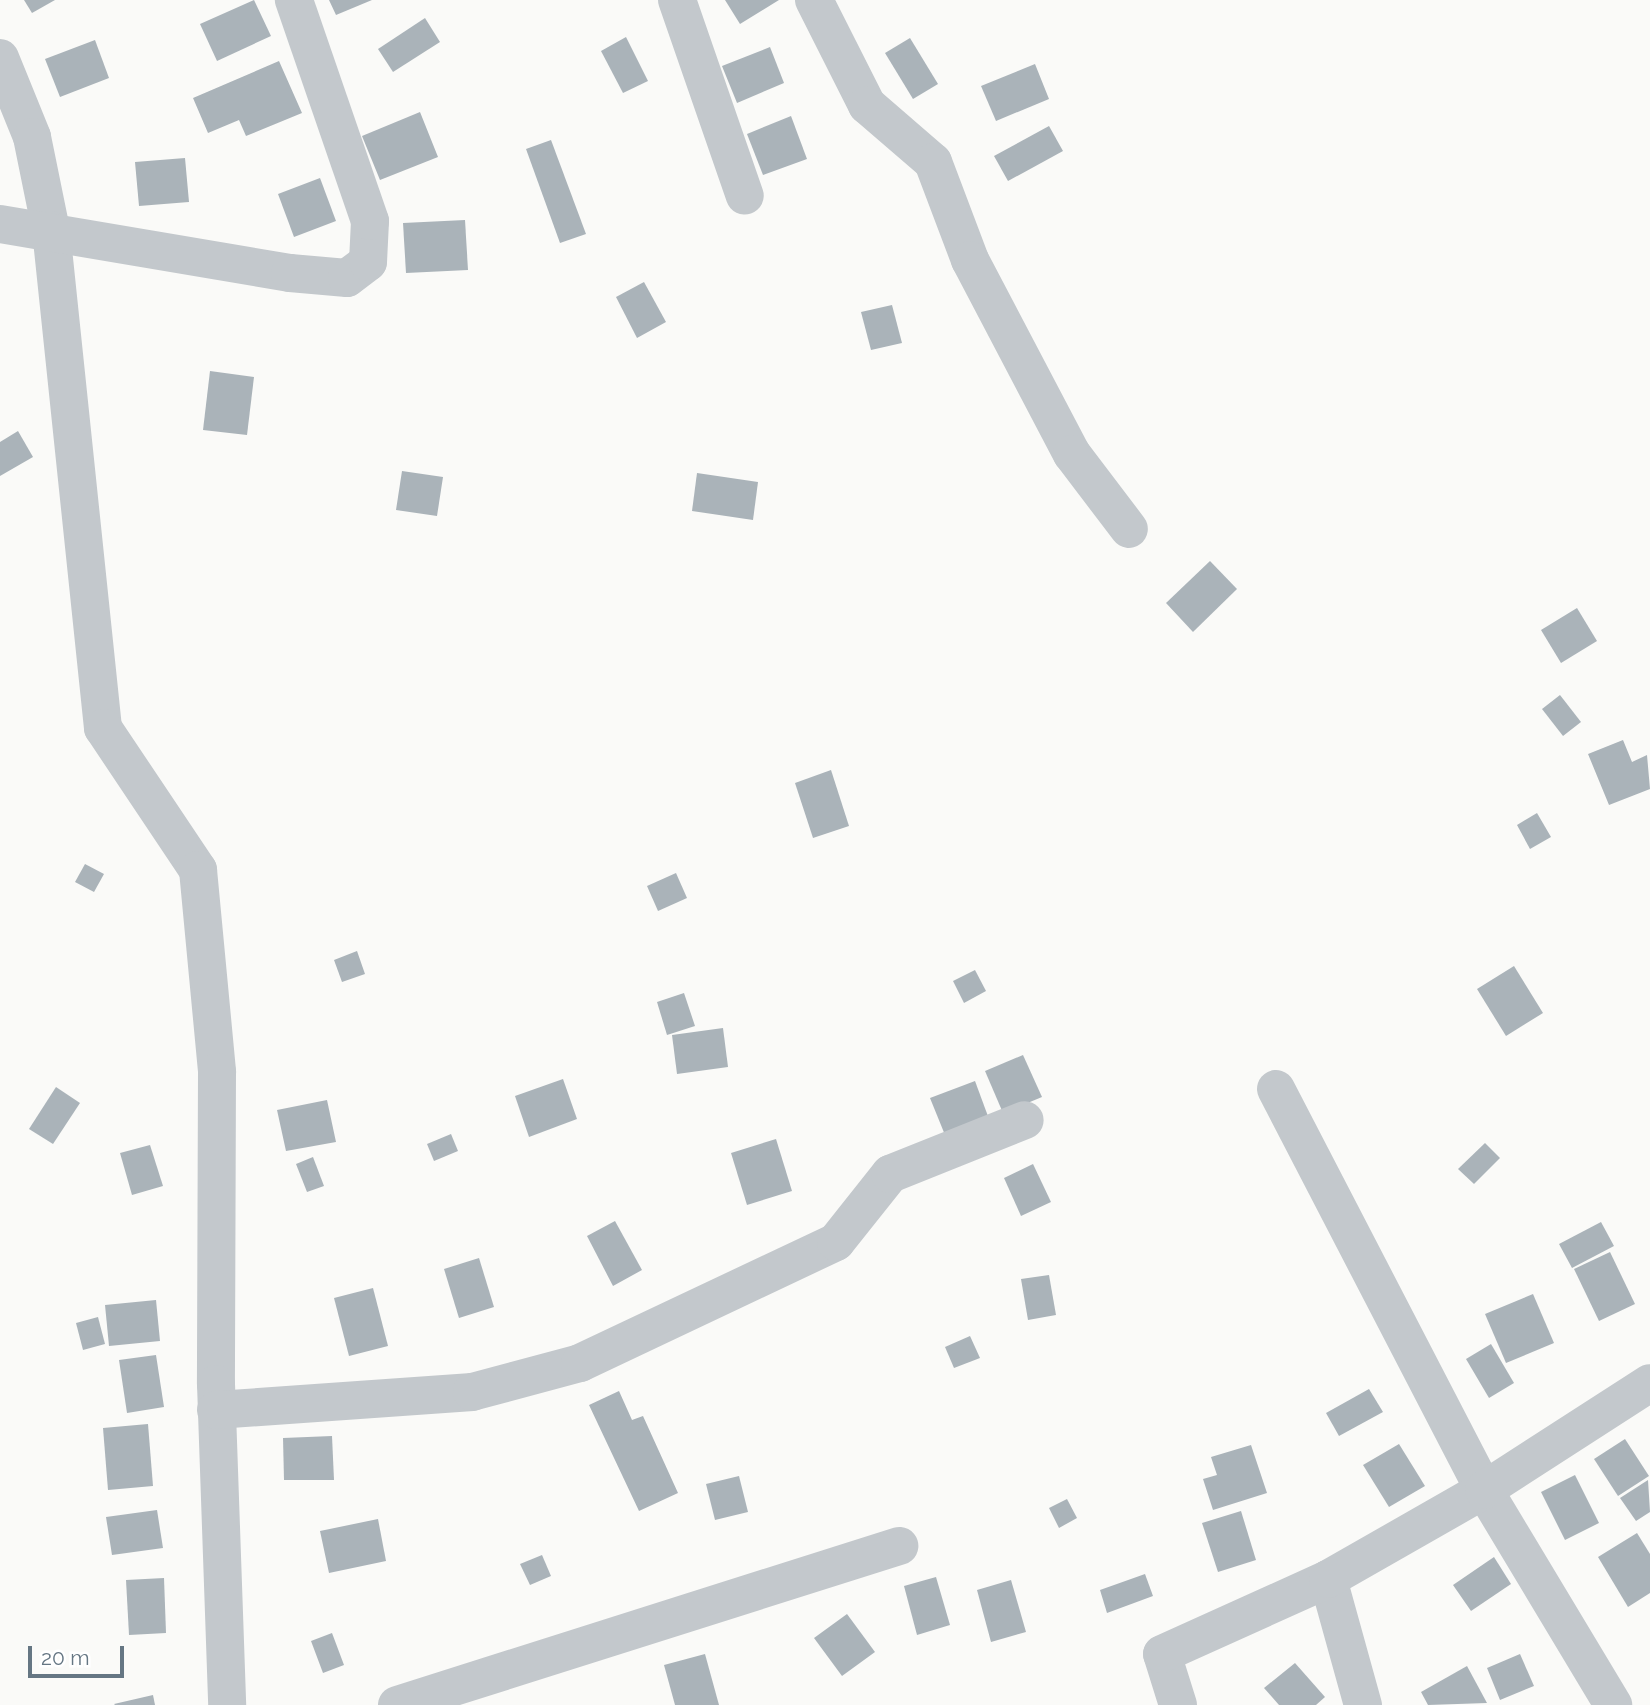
<!DOCTYPE html>
<style>
body{margin:0}
#map{position:relative;width:1650px;height:1705px;overflow:hidden;background:#fafaf8;font-family:Raleway,sans-serif}
div>[style]{position:absolute}
.building>*{inset:0;background:#aab3b9}
.minor>*{height:38px;margin:-19px;padding:0 19px;transform-origin:19px;border-radius:19px;background:#c3c8cc}
span{translate:-50% -50%;white-space:nowrap;text-align:center;line-height:1.15;-webkit-text-stroke:7px #fff;paint-order:stroke}
.scale{position:absolute;left:28px;top:1646px;width:96px;height:32px;box-sizing:border-box;border:4px solid #657683;border-top:0;padding-left:9px;font-size:21px;line-height:24px;white-space:nowrap;color:#657683;-webkit-text-stroke:5px #fff;paint-order:stroke}
</style>
<div id="map">
<div class="building">
<i style="clip-path:polygon(24px 0,55px 0,32px 13px)"></i>
<i style="clip-path:polygon(254px 0,271px 36px,217px 61px,200px 24px)"></i>
<i style="clip-path:polygon(329px 0,372px 0,336px 15px)"></i>
<i style="clip-path:polygon(725px 0,779px 0,740px 24px)"></i>
<i style="clip-path:polygon(425px 18px,440px 42px,393px 72px,378px 49px)"></i>
<i style="clip-path:polygon(626px 37px,648px 81px,623px 93px,601px 51px)"></i>
<i style="clip-path:polygon(910px 38px,938px 84px,913px 99px,885px 53px)"></i>
<i style="clip-path:polygon(95px 40px,109px 78px,60px 97px,45px 59px)"></i>
<i style="clip-path:polygon(770px 47px,784px 83px,737px 103px,722px 66px)"></i>
<i style="clip-path:polygon(279px 61px,302px 113px,246px 136px,239px 120px,208px 133px,193px 98px)"></i>
<i style="clip-path:polygon(1035px 64px,1049px 99px,996px 121px,981px 86px)"></i>
<i style="clip-path:polygon(420px 112px,438px 157px,380px 180px,362px 136px)"></i>
<i style="clip-path:polygon(791px 116px,807px 159px,763px 175px,747px 134px)"></i>
<i style="clip-path:polygon(1049px 126px,1063px 151px,1008px 181px,994px 156px)"></i>
<i style="clip-path:polygon(551px 140px,586px 234px,560px 243px,526px 149px)"></i>
<i style="clip-path:polygon(185px 158px,189px 202px,139px 206px,135px 162px)"></i>
<i style="clip-path:polygon(320px 178px,336px 221px,294px 237px,278px 194px)"></i>
<i style="clip-path:polygon(465px 220px,468px 270px,406px 273px,403px 223px)"></i>
<i style="clip-path:polygon(644px 282px,666px 322px,637px 338px,616px 297px)"></i>
<i style="clip-path:polygon(892px 305px,902px 343px,871px 350px,861px 312px)"></i>
<i style="clip-path:polygon(210px 371px,254px 377px,247px 435px,203px 430px)"></i>
<i style="clip-path:polygon(18px 431px,33px 457px,0 476px,0 442px)"></i>
<i style="clip-path:polygon(402px 471px,443px 477px,437px 516px,396px 510px)"></i>
<i style="clip-path:polygon(697px 473px,758px 482px,753px 520px,692px 511px)"></i>
<i style="clip-path:polygon(1210px 561px,1237px 589px,1193px 632px,1166px 603px)"></i>
<i style="clip-path:polygon(1577px 608px,1597px 641px,1561px 663px,1541px 630px)"></i>
<i style="clip-path:polygon(1560px 695px,1581px 722px,1563px 736px,1542px 709px)"></i>
<i style="clip-path:polygon(1623px 740px,1632px 762px,1647px 755px,1650px 789px,1609px 805px,1588px 754px)"></i>
<i style="clip-path:polygon(831px 770px,849px 826px,813px 838px,795px 783px)"></i>
<i style="clip-path:polygon(1537px 813px,1551px 837px,1530px 849px,1517px 825px)"></i>
<i style="clip-path:polygon(85px 864px,104px 874px,94px 892px,75px 882px)"></i>
<i style="clip-path:polygon(676px 873px,687px 898px,658px 911px,647px 886px)"></i>
<i style="clip-path:polygon(357px 951px,365px 974px,342px 982px,334px 960px)"></i>
<i style="clip-path:polygon(1514px 966px,1543px 1013px,1506px 1036px,1477px 989px)"></i>
<i style="clip-path:polygon(975px 970px,986px 991px,964px 1003px,953px 981px)"></i>
<i style="clip-path:polygon(684px 993px,695px 1026px,667px 1035px,657px 1002px)"></i>
<i style="clip-path:polygon(723px 1028px,728px 1067px,677px 1074px,672px 1035px)"></i>
<i style="clip-path:polygon(1023px 1055px,1042px 1097px,1003px 1113px,985px 1071px)"></i>
<i style="clip-path:polygon(563px 1079px,577px 1119px,529px 1137px,515px 1096px)"></i>
<i style="clip-path:polygon(975px 1081px,989px 1119px,945px 1135px,930px 1098px)"></i>
<i style="clip-path:polygon(56px 1087px,80px 1103px,53px 1144px,29px 1129px)"></i>
<i style="clip-path:polygon(327px 1100px,336px 1142px,286px 1151px,277px 1110px)"></i>
<i style="clip-path:polygon(451px 1134px,458px 1151px,434px 1161px,427px 1144px)"></i>
<i style="clip-path:polygon(776px 1139px,792px 1191px,747px 1205px,731px 1153px)"></i>
<i style="clip-path:polygon(1485px 1143px,1500px 1158px,1474px 1184px,1458px 1169px)"></i>
<i style="clip-path:polygon(150px 1145px,163px 1186px,132px 1195px,120px 1153px)"></i>
<i style="clip-path:polygon(313px 1157px,324px 1186px,307px 1192px,296px 1164px)"></i>
<i style="clip-path:polygon(1033px 1164px,1051px 1202px,1021px 1216px,1004px 1178px)"></i>
<i style="clip-path:polygon(615px 1221px,642px 1270px,613px 1286px,587px 1236px)"></i>
<i style="clip-path:polygon(1601px 1222px,1614px 1246px,1572px 1268px,1559px 1244px)"></i>
<i style="clip-path:polygon(1610px 1252px,1635px 1304px,1599px 1321px,1574px 1269px)"></i>
<i style="clip-path:polygon(479px 1258px,494px 1307px,459px 1318px,444px 1269px)"></i>
<i style="clip-path:polygon(1049px 1275px,1056px 1315px,1028px 1320px,1021px 1279px)"></i>
<i style="clip-path:polygon(373px 1288px,388px 1346px,349px 1356px,334px 1298px)"></i>
<i style="clip-path:polygon(1533px 1294px,1554px 1343px,1506px 1363px,1485px 1314px)"></i>
<i style="clip-path:polygon(156px 1300px,160px 1341px,109px 1346px,105px 1305px)"></i>
<i style="clip-path:polygon(98px 1317px,105px 1344px,83px 1350px,76px 1323px)"></i>
<i style="clip-path:polygon(970px 1336px,980px 1358px,954px 1368px,945px 1347px)"></i>
<i style="clip-path:polygon(1491px 1344px,1514px 1383px,1489px 1398px,1466px 1359px)"></i>
<i style="clip-path:polygon(156px 1355px,164px 1407px,127px 1413px,119px 1360px)"></i>
<i style="clip-path:polygon(1369px 1389px,1383px 1412px,1339px 1436px,1326px 1413px)"></i>
<i style="clip-path:polygon(619px 1391px,632px 1420px,643px 1416px,678px 1493px,639px 1511px,589px 1405px)"></i>
<i style="clip-path:polygon(148px 1424px,153px 1486px,108px 1490px,103px 1428px)"></i>
<i style="clip-path:polygon(332px 1436px,334px 1480px,284px 1480px,283px 1438px)"></i>
<i style="clip-path:polygon(1625px 1439px,1649px 1476px,1618px 1496px,1594px 1459px)"></i>
<i style="clip-path:polygon(1399px 1444px,1425px 1486px,1389px 1507px,1363px 1465px)"></i>
<i style="clip-path:polygon(1251px 1445px,1267px 1493px,1213px 1510px,1203px 1479px,1217px 1475px,1211px 1457px)"></i>
<i style="clip-path:polygon(1575px 1475px,1599px 1523px,1565px 1540px,1541px 1492px)"></i>
<i style="clip-path:polygon(739px 1476px,748px 1512px,715px 1520px,706px 1484px)"></i>
<i style="clip-path:polygon(1648px 1480px,1650px 1512px,1636px 1521px,1620px 1498px)"></i>
<i style="clip-path:polygon(1067px 1499px,1077px 1518px,1059px 1528px,1049px 1508px)"></i>
<i style="clip-path:polygon(157px 1510px,163px 1548px,112px 1555px,106px 1517px)"></i>
<i style="clip-path:polygon(1241px 1511px,1256px 1560px,1218px 1572px,1202px 1523px)"></i>
<i style="clip-path:polygon(378px 1519px,386px 1561px,329px 1573px,320px 1531px)"></i>
<i style="clip-path:polygon(1637px 1533px,1650px 1554px,1650px 1593px,1628px 1607px,1598px 1557px)"></i>
<i style="clip-path:polygon(542px 1555px,551px 1576px,530px 1585px,520px 1564px)"></i>
<i style="clip-path:polygon(1494px 1557px,1511px 1584px,1471px 1611px,1453px 1585px)"></i>
<i style="clip-path:polygon(1145px 1574px,1153px 1596px,1107px 1613px,1100px 1590px)"></i>
<i style="clip-path:polygon(936px 1577px,950px 1625px,917px 1635px,904px 1586px)"></i>
<i style="clip-path:polygon(164px 1578px,166px 1633px,129px 1635px,126px 1580px)"></i>
<i style="clip-path:polygon(1011px 1580px,1026px 1632px,991px 1642px,977px 1590px)"></i>
<i style="clip-path:polygon(847px 1614px,875px 1652px,842px 1676px,814px 1638px)"></i>
<i style="clip-path:polygon(332px 1633px,344px 1665px,323px 1673px,311px 1641px)"></i>
<i style="clip-path:polygon(705px 1654px,719px 1705px,675px 1705px,664px 1665px)"></i>
<i style="clip-path:polygon(1520px 1654px,1534px 1686px,1500px 1700px,1487px 1668px)"></i>
<i style="clip-path:polygon(1295px 1663px,1325px 1697px,1316px 1705px,1279px 1705px,1264px 1688px)"></i>
<i style="clip-path:polygon(1467px 1666px,1487px 1703px,1428px 1705px,1421px 1692px)"></i>
<i style="clip-path:polygon(153px 1695px,155px 1705px,115px 1705px,114px 1704px)"></i>
</div>
<div class="minor">
<i style="left:677px;top:0;width:207px;rotate:70.9deg"></i>
<i style="left:814px;top:0;width:118px;rotate:63.2deg"></i>
<i style="left:867px;top:105px;width:87px;rotate:40.8deg"></i>
<i style="left:933px;top:162px;width:105px;rotate:69.3deg"></i>
<i style="left:970px;top:260px;width:219px;rotate:62.3deg"></i>
<i style="left:1072px;top:454px;width:94px;rotate:52.8deg"></i>
<i style="left:0;top:58px;width:85px;rotate:67.9deg"></i>
<i style="left:32px;top:137px;width:95px;rotate:78.5deg"></i>
<i style="left:51px;top:230px;width:501px;rotate:84.04deg"></i>
<i style="left:103px;top:728px;width:171px;rotate:56.2deg"></i>
<i style="left:198px;top:870px;width:203px;rotate:84.6deg"></i>
<i style="left:217px;top:1072px;width:312px;rotate:90.2deg"></i>
<i style="left:216px;top:1384px;width:321px;rotate:88deg"></i>
<i style="left:0;top:224px;width:294px;rotate:9.6deg"></i>
<i style="left:290px;top:273px;width:57px;rotate:5deg"></i>
<i style="left:347px;top:278px;width:26px;rotate:-37deg"></i>
<i style="left:368px;top:262px;width:41px;rotate:-87.2deg"></i>
<i style="left:370px;top:221px;width:234px;rotate:-109deg"></i>
<i style="left:1276px;top:1089px;width:452px;rotate:62.6deg"></i>
<i style="left:1484px;top:1490px;width:251px;rotate:59deg"></i>
<i style="left:216px;top:1410px;width:257px;rotate:-4deg"></i>
<i style="left:472px;top:1392px;width:112px;rotate:-15deg"></i>
<i style="left:580px;top:1363px;width:283px;rotate:-25.3deg"></i>
<i style="left:836px;top:1242px;width:87px;rotate:-51.5deg"></i>
<i style="left:890px;top:1174px;width:145px;rotate:-21.8deg"></i>
<i style="left:1328px;top:1579px;width:131px;rotate:74.5deg"></i>
<i style="left:397px;top:1705px;width:527px;rotate:-17.57deg"></i>
<i style="left:1178px;top:1705px;width:53px;rotate:-107.4deg"></i>
<i style="left:1162px;top:1654px;width:182px;rotate:-24.3deg"></i>
<i style="left:1328px;top:1579px;width:180px;rotate:-29.7deg"></i>
<i style="left:1484px;top:1490px;width:197px;rotate:-32.8deg"></i>
</div>
<div class="scale">20 m</div>
</div>
